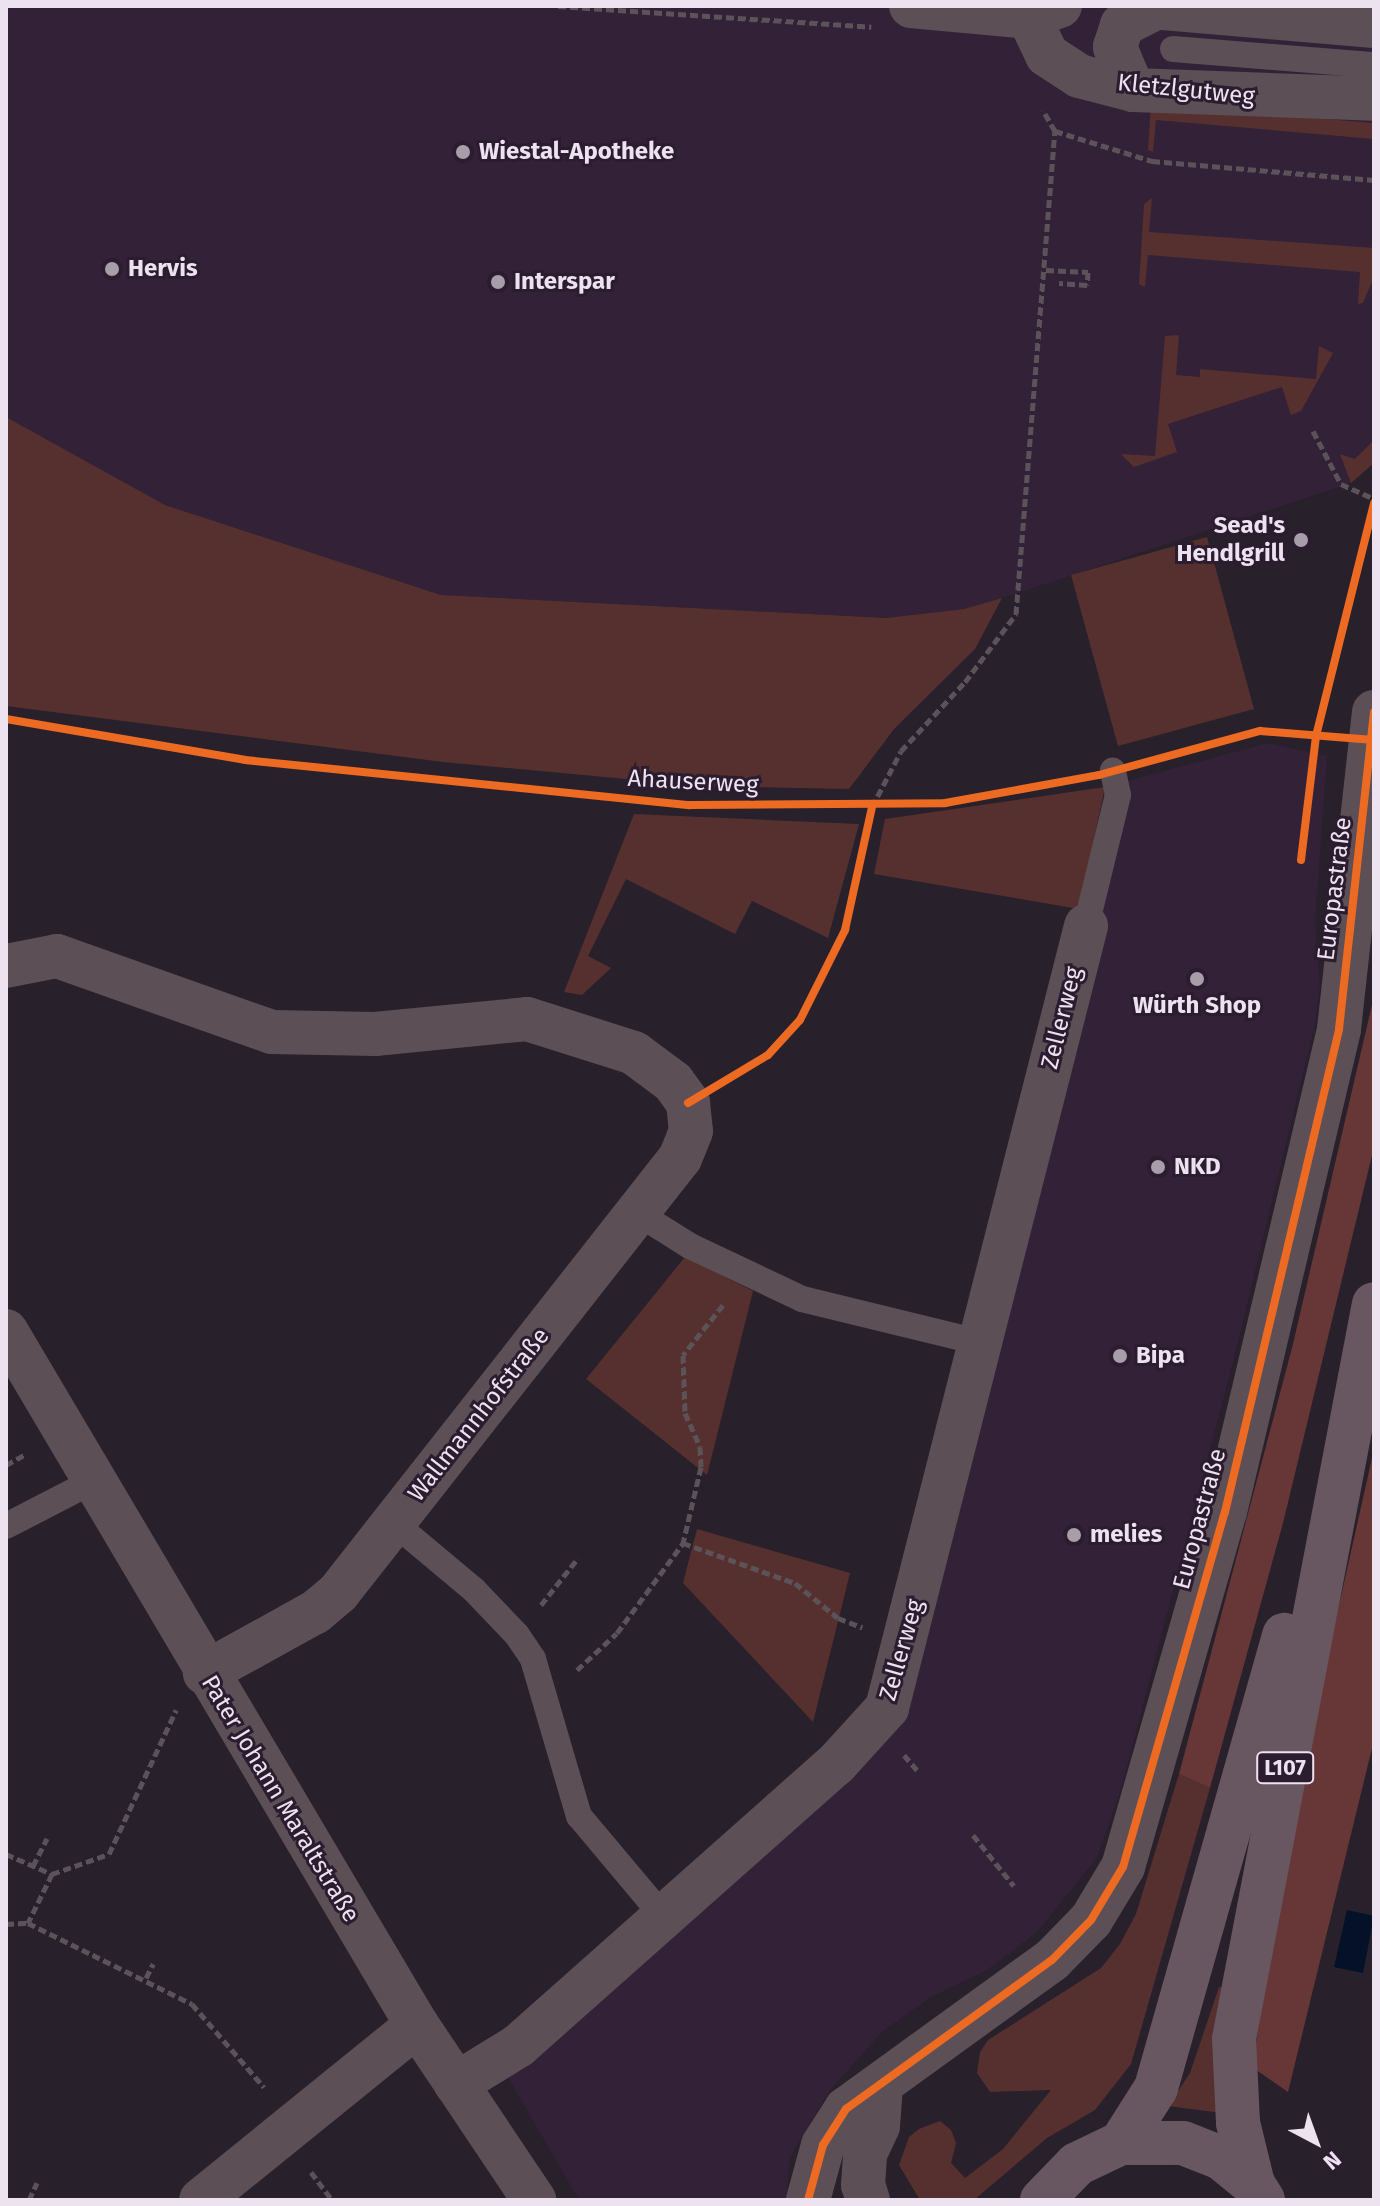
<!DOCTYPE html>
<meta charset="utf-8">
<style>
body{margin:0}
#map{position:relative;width:1380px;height:2206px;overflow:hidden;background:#28202b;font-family:"Fira Sans",sans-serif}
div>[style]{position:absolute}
.built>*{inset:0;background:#332138}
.green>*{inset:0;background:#56302f}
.forest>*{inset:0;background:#663736}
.water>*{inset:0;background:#041129}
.path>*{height:5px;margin-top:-2.5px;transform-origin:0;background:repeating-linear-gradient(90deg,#5c5259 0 8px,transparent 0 12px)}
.service>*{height:26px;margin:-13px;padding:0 13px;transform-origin:13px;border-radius:13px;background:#5d4f56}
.minor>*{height:44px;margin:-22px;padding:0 22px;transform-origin:22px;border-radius:22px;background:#5d4f56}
.primary>*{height:44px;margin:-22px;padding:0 22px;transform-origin:22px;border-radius:22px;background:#685761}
.cycleway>*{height:8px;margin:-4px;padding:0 4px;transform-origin:4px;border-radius:4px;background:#ed6a23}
.dots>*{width:22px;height:22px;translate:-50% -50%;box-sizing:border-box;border:4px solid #2b1c2f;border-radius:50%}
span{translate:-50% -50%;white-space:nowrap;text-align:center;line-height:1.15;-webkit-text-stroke:6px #2b1c2f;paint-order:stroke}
.shield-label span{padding:2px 6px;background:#2b1c2f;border:2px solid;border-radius:6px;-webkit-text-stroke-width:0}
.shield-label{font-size:22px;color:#ede2ef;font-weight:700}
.street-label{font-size:24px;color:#ede2ef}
.poi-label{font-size:24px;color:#ede2ef;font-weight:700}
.left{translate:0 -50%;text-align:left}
.right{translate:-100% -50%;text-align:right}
.frame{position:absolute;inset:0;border:8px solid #ede2ef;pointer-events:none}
.north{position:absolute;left:1276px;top:2102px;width:80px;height:80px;-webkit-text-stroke:6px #2b1c2f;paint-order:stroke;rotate:139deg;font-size:22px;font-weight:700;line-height:32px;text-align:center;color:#ede2ef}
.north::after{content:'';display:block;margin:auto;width:28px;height:36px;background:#ede2ef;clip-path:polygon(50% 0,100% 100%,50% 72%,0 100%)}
</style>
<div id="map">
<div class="built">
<i style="clip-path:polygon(6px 6px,1374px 6px,1374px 463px,1351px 483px,1002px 598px,964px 609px,886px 618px,441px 595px,165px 505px,6px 417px)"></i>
<i style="clip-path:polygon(1268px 743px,1327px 756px,1315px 922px,1320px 985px,1315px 1024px,1237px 1346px,1121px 1789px,1097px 1858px,1037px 1932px,987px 1970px,931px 1997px,883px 2031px,830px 2090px,790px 2157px,786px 2200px,579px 2200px,488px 2043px,859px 1718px,881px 1678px,1079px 909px,1105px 787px)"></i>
</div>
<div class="green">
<i style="clip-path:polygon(1151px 105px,1374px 123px,1374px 139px,1156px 120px,1153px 152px,1148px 150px)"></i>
<i style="clip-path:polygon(1152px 198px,1149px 232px,1374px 248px,1374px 277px,1363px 303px,1358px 304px,1360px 272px,1148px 255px,1145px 287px,1139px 284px,1144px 204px)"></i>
<i style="clip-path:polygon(1179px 335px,1176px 375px,1200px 377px,1200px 369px,1316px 379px,1319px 346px,1333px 353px,1301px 411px,1291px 415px,1282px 387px,1226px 405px,1168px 424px,1177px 452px,1134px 467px,1121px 454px,1155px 456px,1165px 336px)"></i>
<i style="clip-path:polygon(6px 417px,165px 505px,441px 595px,886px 618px,964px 609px,1002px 598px,975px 649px,894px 729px,849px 789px,701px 786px,443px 762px,6px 706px)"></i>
<i style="clip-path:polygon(1374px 440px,1374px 463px,1351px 483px,1340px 454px,1355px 459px)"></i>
<i style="clip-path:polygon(1207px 537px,1254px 709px,1118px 746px,1071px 575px)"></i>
<i style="clip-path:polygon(1105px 787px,1079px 909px,874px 874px,885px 819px)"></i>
<i style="clip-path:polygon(634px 814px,859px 824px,828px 938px,752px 901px,735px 934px,626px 879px,588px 956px,611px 968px,582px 995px,564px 992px)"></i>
<i style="clip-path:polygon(685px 1257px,753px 1291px,707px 1475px,586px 1379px)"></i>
<i style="clip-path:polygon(697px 1529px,850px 1573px,813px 1722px,683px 1583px)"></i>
<i style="clip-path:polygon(1179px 1774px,1210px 1788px,1131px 2064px,1095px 2110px,1047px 2138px,974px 2200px,920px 2200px,899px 2165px,909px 2137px,919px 2129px,940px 2121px,951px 2130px,956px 2143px,951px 2163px,965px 2178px,1003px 2149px,1051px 2090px,990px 2092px,977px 2073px,980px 2052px,988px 2040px,1101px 1968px,1120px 1944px,1136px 1914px)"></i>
<i style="clip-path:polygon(1219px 1987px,1225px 1988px,1222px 2113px,1168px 2106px,1190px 2073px)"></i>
</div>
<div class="forest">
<i style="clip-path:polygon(1374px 996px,1374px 1147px,1283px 1523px,1210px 1788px,1179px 1774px,1293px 1344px)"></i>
<i style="clip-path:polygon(1374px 1449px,1374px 1740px,1288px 2092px,1252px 2067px,1299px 1784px)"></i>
</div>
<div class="water">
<i style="clip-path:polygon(1347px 1910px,1374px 1916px,1363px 1973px,1334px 1967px)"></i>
</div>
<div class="path">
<i style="left:558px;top:6px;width:314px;rotate:3.8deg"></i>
<i style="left:1055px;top:131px;width:102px;rotate:17.2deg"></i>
<i style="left:1152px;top:161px;width:223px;rotate:4.9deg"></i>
<i style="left:1046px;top:270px;width:42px;rotate:2.7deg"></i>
<i style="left:1088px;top:272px;width:13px;rotate:94deg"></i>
<i style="left:1087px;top:285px;width:28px;rotate:-176deg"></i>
<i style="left:1313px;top:431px;width:60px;rotate:62.2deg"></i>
<i style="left:1341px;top:484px;width:36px;rotate:24deg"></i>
<i style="left:872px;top:807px;width:63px;rotate:-62.6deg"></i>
<i style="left:901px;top:751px;width:94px;rotate:-47.2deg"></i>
<i style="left:965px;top:682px;width:85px;rotate:-53.1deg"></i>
<i style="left:1016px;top:614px;width:485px;rotate:-85.4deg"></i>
<i style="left:1055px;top:131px;width:24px;rotate:-120deg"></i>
<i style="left:723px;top:1305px;width:64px;rotate:128.7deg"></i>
<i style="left:683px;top:1355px;width:58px;rotate:88deg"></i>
<i style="left:685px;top:1413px;width:37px;rotate:66deg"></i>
<i style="left:700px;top:1447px;width:20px;rotate:87deg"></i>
<i style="left:701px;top:1467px;width:78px;rotate:103.3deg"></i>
<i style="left:683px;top:1543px;width:119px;rotate:19.7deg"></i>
<i style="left:795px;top:1583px;width:55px;rotate:39.1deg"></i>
<i style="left:838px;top:1618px;width:26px;rotate:21deg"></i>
<i style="left:6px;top:1465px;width:23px;rotate:-29deg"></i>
<i style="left:541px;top:1605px;width:60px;rotate:-51.8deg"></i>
<i style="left:577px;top:1670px;width:54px;rotate:-42.8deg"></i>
<i style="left:617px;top:1633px;width:112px;rotate:-53.7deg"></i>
<i style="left:904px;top:1755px;width:23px;rotate:49deg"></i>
<i style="left:973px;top:1835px;width:65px;rotate:51.2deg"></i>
<i style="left:6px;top:1854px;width:50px;rotate:23.5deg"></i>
<i style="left:52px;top:1874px;width:55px;rotate:116.1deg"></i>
<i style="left:28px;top:1923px;width:183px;rotate:26.3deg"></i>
<i style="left:192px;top:2004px;width:110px;rotate:49.1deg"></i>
<i style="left:33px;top:1866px;width:31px;rotate:-63deg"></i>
<i style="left:52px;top:1874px;width:60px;rotate:-19.3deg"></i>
<i style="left:109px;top:1854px;width:159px;rotate:-65deg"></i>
<i style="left:6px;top:1924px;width:22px;rotate:-3deg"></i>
<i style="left:146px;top:1978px;width:16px;rotate:-63deg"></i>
<i style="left:311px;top:2172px;width:35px;rotate:53deg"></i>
<i style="left:29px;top:2200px;width:19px;rotate:-65deg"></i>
</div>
<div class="service">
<i style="left:1173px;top:49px;width:202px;rotate:4.6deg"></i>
<i style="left:1086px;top:926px;width:135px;rotate:-76.3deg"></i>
<i style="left:1118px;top:795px;width:25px;rotate:-102deg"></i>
<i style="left:639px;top:1214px;width:60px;rotate:32.1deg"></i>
<i style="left:690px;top:1246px;width:124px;rotate:25.3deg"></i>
<i style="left:802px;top:1299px;width:181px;rotate:13.7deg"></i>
<i style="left:394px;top:1523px;width:104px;rotate:39.9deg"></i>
<i style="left:474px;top:1590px;width:62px;rotate:46.3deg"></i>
<i style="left:517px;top:1635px;width:29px;rotate:56deg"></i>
<i style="left:533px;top:1659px;width:164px;rotate:73.7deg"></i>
<i style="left:579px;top:1816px;width:131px;rotate:50deg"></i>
<i style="left:6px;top:1526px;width:98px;rotate:-27.3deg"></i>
</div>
<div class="minor">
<i style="left:911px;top:6px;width:119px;rotate:5.3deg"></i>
<i style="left:1029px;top:17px;width:33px;rotate:-20deg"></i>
<i style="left:1140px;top:6px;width:235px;rotate:4.9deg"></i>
<i style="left:1029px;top:17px;width:42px;rotate:64.7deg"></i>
<i style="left:1047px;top:55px;width:38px;rotate:33deg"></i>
<i style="left:1079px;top:76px;width:56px;rotate:14.5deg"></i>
<i style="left:1133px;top:90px;width:241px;rotate:2.1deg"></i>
<i style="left:1133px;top:90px;width:47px;rotate:-112.7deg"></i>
<i style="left:1115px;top:47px;width:23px;rotate:-72deg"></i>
<i style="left:1122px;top:25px;width:39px;rotate:-27deg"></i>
<i style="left:6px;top:966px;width:52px;rotate:-11.1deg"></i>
<i style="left:57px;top:956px;width:228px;rotate:19.5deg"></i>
<i style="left:272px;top:1032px;width:103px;rotate:1.1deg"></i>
<i style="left:375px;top:1034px;width:153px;rotate:-5.6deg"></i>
<i style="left:527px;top:1019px;width:112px;rotate:17.6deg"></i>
<i style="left:634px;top:1053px;width:49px;rotate:36.6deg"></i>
<i style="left:673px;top:1082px;width:26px;rotate:54deg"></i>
<i style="left:688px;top:1103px;width:28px;rotate:84deg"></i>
<i style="left:691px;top:1131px;width:29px;rotate:112deg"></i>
<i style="left:680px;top:1158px;width:553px;rotate:128.17deg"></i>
<i style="left:338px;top:1593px;width:30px;rotate:140deg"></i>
<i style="left:315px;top:1612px;width:126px;rotate:151deg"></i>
<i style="left:6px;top:1331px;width:807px;rotate:59.37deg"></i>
<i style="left:417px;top:2025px;width:211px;rotate:56.2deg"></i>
<i style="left:456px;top:2084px;width:73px;rotate:-31.5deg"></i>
<i style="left:518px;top:2046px;width:425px;rotate:-41.6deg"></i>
<i style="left:836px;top:1764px;width:76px;rotate:-47.7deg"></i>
<i style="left:887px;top:1708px;width:807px;rotate:-75.72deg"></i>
<i style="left:201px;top:2200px;width:278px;rotate:-39deg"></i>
<i style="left:808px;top:2200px;width:57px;rotate:-74.7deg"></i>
<i style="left:823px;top:2145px;width:43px;rotate:-57.4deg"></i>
<i style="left:846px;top:2109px;width:254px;rotate:-35.9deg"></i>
<i style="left:1052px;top:1960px;width:56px;rotate:-45.7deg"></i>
<i style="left:1091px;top:1920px;width:62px;rotate:-58.9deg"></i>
<i style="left:1123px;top:1867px;width:369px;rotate:-74deg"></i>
<i style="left:1225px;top:1512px;width:496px;rotate:-76.7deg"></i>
<i style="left:1339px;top:1029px;width:319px;rotate:-83.7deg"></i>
<i style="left:868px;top:2200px;width:16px;rotate:-108deg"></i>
<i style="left:863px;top:2185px;width:31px;rotate:-86deg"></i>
<i style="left:865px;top:2154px;width:31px;rotate:-65deg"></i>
<i style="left:878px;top:2126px;width:41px;rotate:-85.8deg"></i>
</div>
<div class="primary">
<i style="left:1121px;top:2143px;width:65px;rotate:-57.5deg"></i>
<i style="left:1156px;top:2088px;width:471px;rotate:-74.2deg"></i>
<i style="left:1042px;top:2200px;width:50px;rotate:-45.8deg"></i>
<i style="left:1077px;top:2164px;width:49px;rotate:-25.5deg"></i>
<i style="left:1121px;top:2143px;width:62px"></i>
<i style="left:1183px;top:2143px;width:41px;rotate:21.5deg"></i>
<i style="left:1221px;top:2158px;width:41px;rotate:39.1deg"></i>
<i style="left:1263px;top:2200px;width:19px;rotate:-122deg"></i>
<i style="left:1253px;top:2184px;width:63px;rotate:-103.8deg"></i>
<i style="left:1238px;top:2123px;width:84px;rotate:-92.7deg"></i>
<i style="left:1234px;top:2039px;width:748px;rotate:-79.22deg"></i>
</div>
<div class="cycleway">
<i style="left:6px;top:719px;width:242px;rotate:9.7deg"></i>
<i style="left:245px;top:760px;width:447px;rotate:5.8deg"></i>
<i style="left:690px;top:805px;width:255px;rotate:-0.4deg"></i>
<i style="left:945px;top:803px;width:157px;rotate:-10.3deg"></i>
<i style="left:1099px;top:775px;width:167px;rotate:-15.3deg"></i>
<i style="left:1260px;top:731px;width:114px;rotate:4.5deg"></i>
<i style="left:1301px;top:860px;width:125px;rotate:-83.1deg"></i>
<i style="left:1316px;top:736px;width:240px;rotate:-76deg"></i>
<i style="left:688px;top:1103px;width:93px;rotate:-31deg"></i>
<i style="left:768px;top:1055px;width:47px;rotate:-47.6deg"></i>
<i style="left:800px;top:1020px;width:101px;rotate:-63.4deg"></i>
<i style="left:845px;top:930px;width:126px;rotate:-77.6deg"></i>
<i style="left:808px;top:2200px;width:57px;rotate:-74.7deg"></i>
<i style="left:823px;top:2145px;width:43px;rotate:-57.4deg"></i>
<i style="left:846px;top:2109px;width:254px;rotate:-35.9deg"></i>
<i style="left:1052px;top:1960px;width:56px;rotate:-45.7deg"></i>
<i style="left:1091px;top:1920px;width:62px;rotate:-58.9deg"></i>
<i style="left:1123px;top:1867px;width:369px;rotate:-74deg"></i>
<i style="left:1225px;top:1512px;width:496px;rotate:-76.7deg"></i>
<i style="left:1339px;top:1029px;width:319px;rotate:-83.7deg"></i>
</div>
<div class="dots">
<i style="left:463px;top:152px;background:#a89eaa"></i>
<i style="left:112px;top:269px;background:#a89eaa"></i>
<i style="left:498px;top:282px;background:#a89eaa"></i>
<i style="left:1301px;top:540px;background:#a89eaa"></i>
<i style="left:1197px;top:979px;background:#a89eaa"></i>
<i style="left:1158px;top:1167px;background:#a89eaa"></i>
<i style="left:1120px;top:1356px;background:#a89eaa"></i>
<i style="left:1074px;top:1535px;background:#a89eaa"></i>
</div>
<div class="shield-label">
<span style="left:1285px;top:1768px">L107</span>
</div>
<div class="street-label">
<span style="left:1186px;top:90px;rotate:6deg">Kletzlgutweg</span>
<span style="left:693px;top:782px;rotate:3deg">Ahauserweg</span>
<span style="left:1335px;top:889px;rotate:-83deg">Europastraße</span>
<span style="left:1062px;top:1018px;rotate:-76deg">Zellerweg</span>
<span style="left:479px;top:1415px;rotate:-52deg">Wallmannhofstraße</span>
<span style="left:1200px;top:1519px;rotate:-75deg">Europastraße</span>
<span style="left:902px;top:1650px;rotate:-74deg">Zellerweg</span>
<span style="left:280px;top:1799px;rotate:59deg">Pater Johann Maraltstraße</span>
</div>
<div class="poi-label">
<span class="left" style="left:479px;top:152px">Wiestal-Apotheke</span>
<span class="left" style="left:128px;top:269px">Hervis</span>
<span class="left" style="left:514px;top:282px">Interspar</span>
<span class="right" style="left:1285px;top:540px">Sead's<br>Hendlgrill</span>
<span style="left:1197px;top:1006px">Würth Shop</span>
<span class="left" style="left:1174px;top:1167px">NKD</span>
<span class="left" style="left:1136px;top:1356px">Bipa</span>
<span class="left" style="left:1090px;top:1535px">melies</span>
</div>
<div class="frame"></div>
<div class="north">N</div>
</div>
